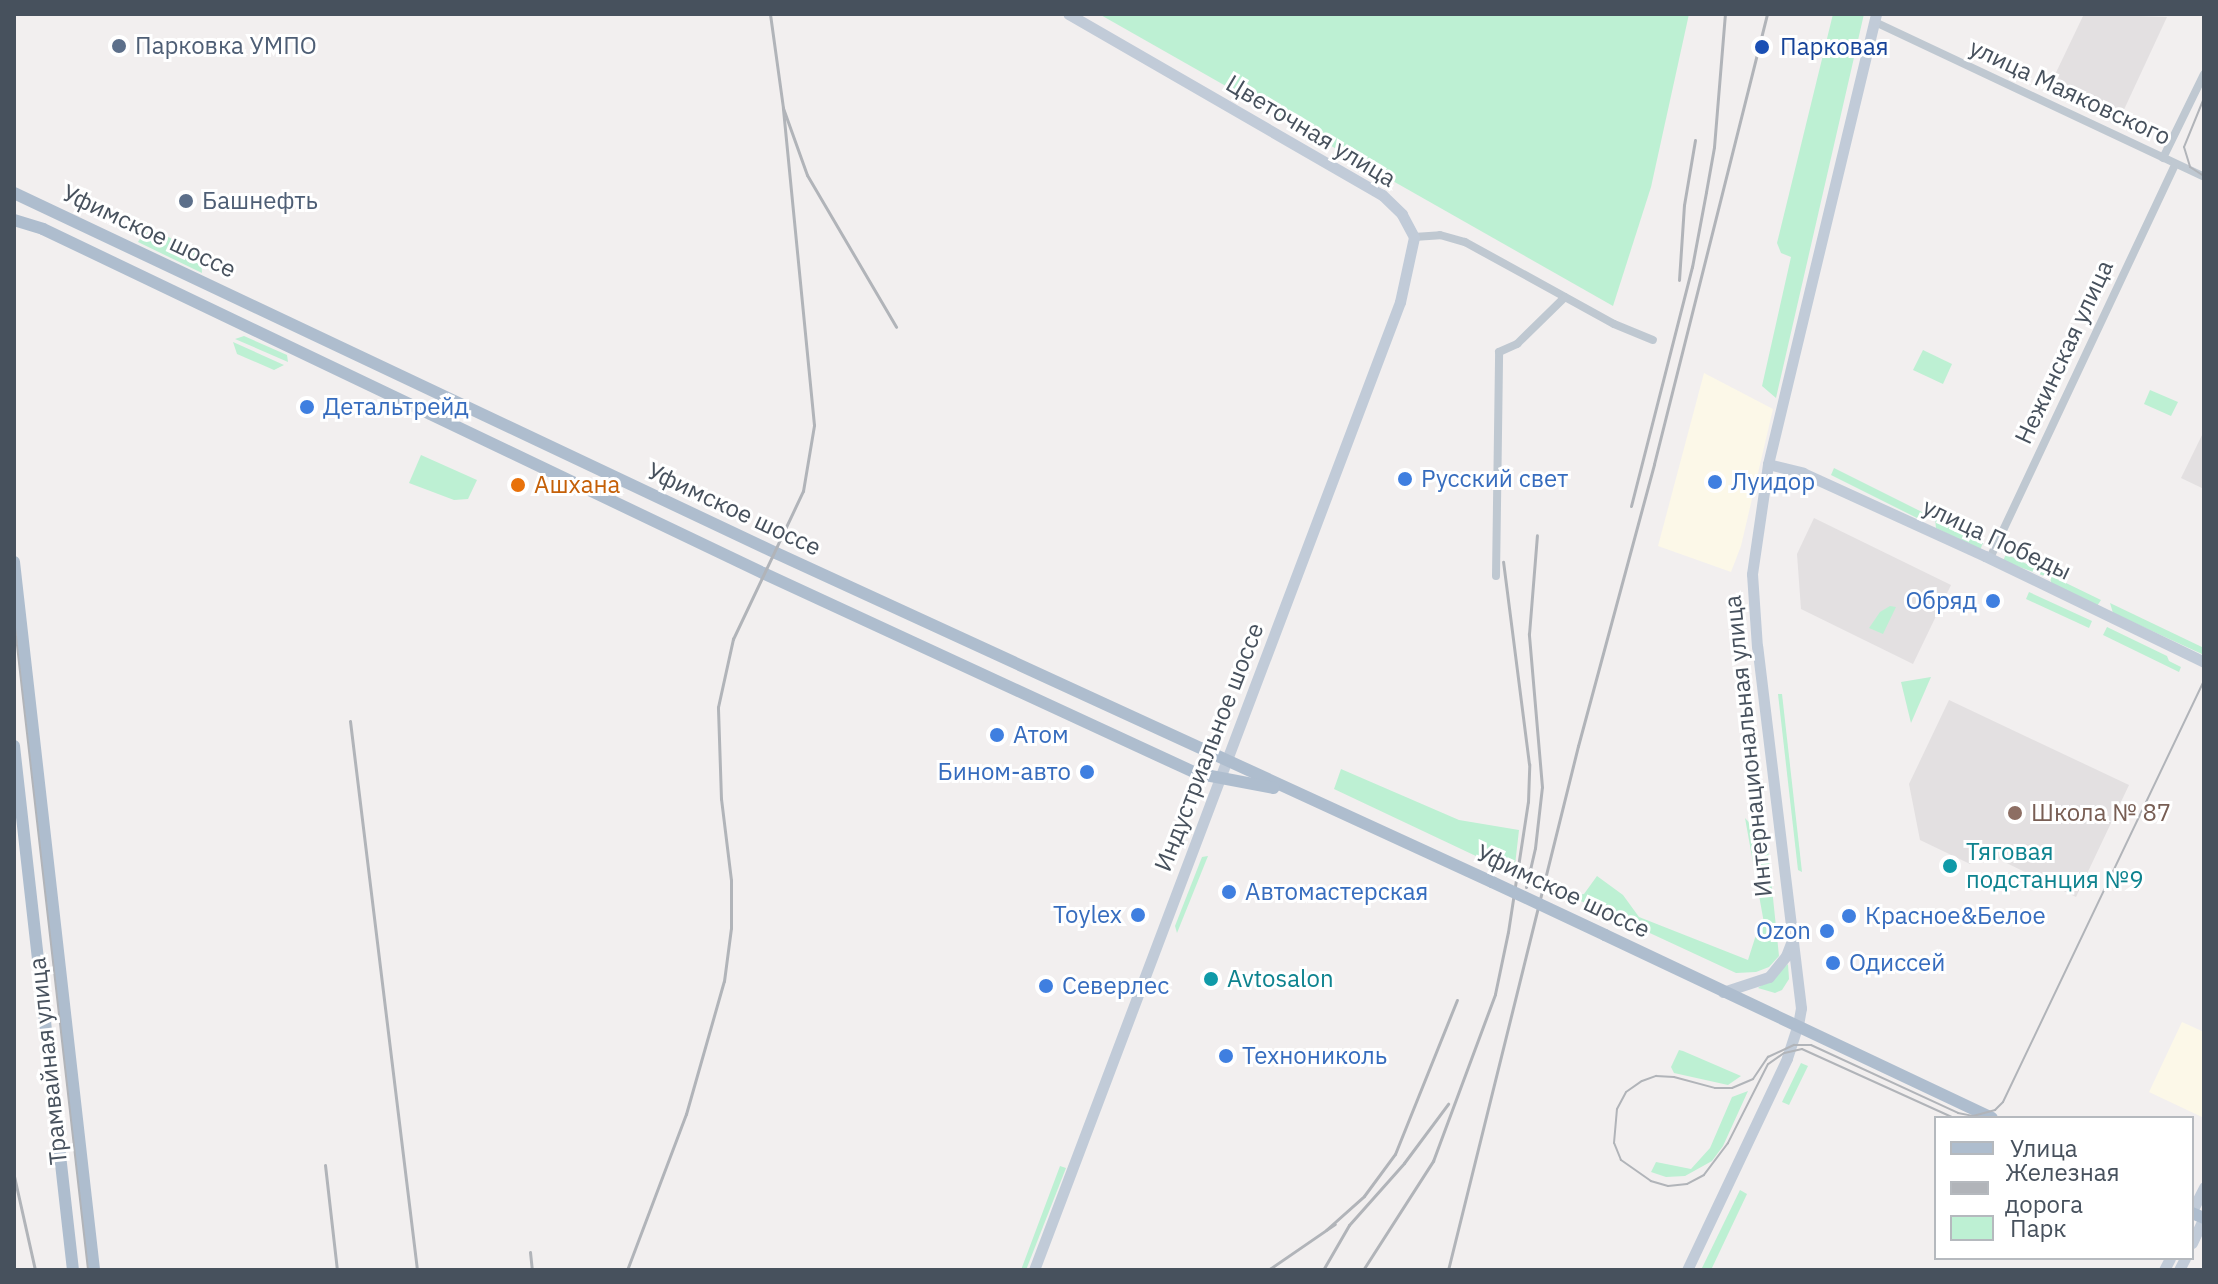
<!DOCTYPE html>
<meta charset="utf-8">
<style>
body{margin:0}
#map{position:relative;width:2218px;height:1284px;overflow:hidden;background:#f2efef;font-family:"IBM Plex Sans",sans-serif}
div>[style]{position:absolute}
.commercial>*{inset:0;background:#fcf8e8}
.education>*{inset:0;background:#e3e0e1}
.green>*{inset:0;background:#bdf0d3}
.street>*{height:8px;margin:-4px;padding:0 4px;transform-origin:4px;border-radius:4px;background:#bfc8d1}
.secondary>*{height:11px;margin:-5.5px;padding:0 5.5px;transform-origin:5.5px;border-radius:5.5px;background:#c1cbd8}
.primary>*{height:12px;margin:-6px;padding:0 6px;transform-origin:6px;border-radius:6px;background:#aebdce}
.tram>*{height:2px;margin:-1px;padding:0 1px;transform-origin:1px;border-radius:1px;background:#b1b4b9}
.rail>*{height:3px;margin:-1.5px;padding:0 1.5px;transform-origin:1.5px;border-radius:1.5px;background:#b1b4b9}
.primary-bridge>*{height:12px;margin:-6px;padding:0 6px;transform-origin:6px;border-radius:6px;background:#aebdce}
.dots>*{width:22px;height:22px;translate:-50% -50%;box-sizing:border-box;border:4px solid #fff;border-radius:50%}
span{translate:-50% -50%;white-space:nowrap;text-align:center;line-height:1.15;-webkit-text-stroke:6px #fff;paint-order:stroke}
.service-label{font-size:24px;color:#4e5e75}
.left{translate:0 -50%;text-align:left}
.transit-label{font-size:24px;color:#164399}
.street-label{font-size:24px;color:#47515d}
.shop-label{font-size:24px;color:#366cbe}
.right{translate:-100% -50%;text-align:right}
.food-label{font-size:24px;color:#c56008}
.education-label{font-size:24px;color:#785e54}
.culture-label{font-size:24px;color:#0d838f}
.frame{position:absolute;inset:0;border:16px solid #47515d;pointer-events:none}
.legend{position:absolute;left:1934px;top:1116px;width:260px;height:144px;box-sizing:border-box;background:#fff;border:2px solid #b5b9be;margin:0;padding:10px 14px;list-style:none;font-size:24px;color:#47515d}
.legend li{display:flex;align-items:center;gap:16px;height:40px}
.legend b{width:40px;border:2px solid #b5b9be}
</style>
<div id="map">
<div class="commercial">
<i style="clip-path:polygon(1704px 373px,1773px 409px,1741px 546px,1731px 572px,1658px 546px)"></i>
<i style="clip-path:polygon(2182px 1022px,2204px 1032px,2204px 1118px,2149px 1092px)"></i>
</div>
<div class="education">
<i style="clip-path:polygon(2084px 14px,2167px 17px,2121px 116px,2051px 83px)"></i>
<i style="clip-path:polygon(2204px 431px,2204px 489px,2181px 478px)"></i>
<i style="clip-path:polygon(1814px 518px,1951px 585px,1913px 664px,1801px 609px,1797px 554px)"></i>
<i style="clip-path:polygon(1949px 700px,2129px 785px,2076px 897px,1978px 849px,1970px 864px,1920px 840px,1909px 784px)"></i>
</div>
<div class="green">
<i style="clip-path:polygon(1099px 14px,1689px 14px,1651px 187px,1613px 306px)"></i>
<i style="clip-path:polygon(1833px 14px,1864px 14px,1776px 398px,1762px 386px,1791px 257px,1781px 253px,1777px 243px)"></i>
<i style="clip-path:polygon(153px 230px,192px 248px,201px 258px,202px 273px,138px 242px,143px 234px)"></i>
<i style="clip-path:polygon(244px 336px,287px 355px,288px 362px,235px 339px)"></i>
<i style="clip-path:polygon(233px 342px,284px 365px,274px 370px,237px 354px)"></i>
<i style="clip-path:polygon(1923px 350px,1952px 364px,1943px 384px,1913px 370px)"></i>
<i style="clip-path:polygon(2150px 390px,2178px 402px,2171px 416px,2144px 404px)"></i>
<i style="clip-path:polygon(421px 455px,477px 480px,468px 499px,454px 500px,409px 483px)"></i>
<i style="clip-path:polygon(1834px 468px,1924px 513px,1917px 518px,1831px 475px)"></i>
<i style="clip-path:polygon(1935px 518px,1983px 543px,1980px 550px,1936px 528px)"></i>
<i style="clip-path:polygon(2006px 554px,2101px 600px,2097px 606px,2052px 585px,2050px 578px,2003px 561px)"></i>
<i style="clip-path:polygon(2029px 592px,2092px 621px,2089px 628px,2026px 599px)"></i>
<i style="clip-path:polygon(2110px 603px,2204px 648px,2204px 655px,2113px 613px)"></i>
<i style="clip-path:polygon(1890px 606px,1896px 607px,1883px 634px,1869px 628px,1880px 612px)"></i>
<i style="clip-path:polygon(2107px 627px,2167px 656px,2169px 661px,2181px 667px,2179px 672px,2103px 635px)"></i>
<i style="clip-path:polygon(1931px 677px,1911px 723px,1901px 682px)"></i>
<i style="clip-path:polygon(1778px 694px,1782px 694px,1802px 872px,1798px 870px)"></i>
<i style="clip-path:polygon(1341px 769px,1459px 820px,1519px 830px,1514px 874px,1334px 789px)"></i>
<i style="clip-path:polygon(1745px 818px,1755px 829px,1766px 830px,1779px 956px,1769px 967px,1756px 972px,1736px 973px,1570px 896px,1584px 894px,1597px 876px,1623px 895px,1639px 917px,1748px 960px,1755px 938px,1764px 923px)"></i>
<i style="clip-path:polygon(1208px 856px,1177px 933px,1175px 926px,1202px 857px)"></i>
<i style="clip-path:polygon(1788px 964px,1789px 979px,1782px 990px,1775px 993px,1758px 988px)"></i>
<i style="clip-path:polygon(1679px 1050px,1683px 1051px,1741px 1076px,1728px 1085px,1674px 1073px,1671px 1067px)"></i>
<i style="clip-path:polygon(1801px 1063px,1808px 1066px,1789px 1105px,1782px 1102px)"></i>
<i style="clip-path:polygon(1748px 1091px,1723px 1146px,1712px 1161px,1685px 1176px,1666px 1177px,1651px 1172px,1656px 1162px,1691px 1169px,1710px 1148px,1732px 1097px)"></i>
<i style="clip-path:polygon(1060px 1166px,1066px 1168px,1026px 1270px,1021px 1270px)"></i>
<i style="clip-path:polygon(1740px 1190px,1747px 1194px,1711px 1270px,1701px 1270px)"></i>
</div>
<div class="street">
<i style="left:1875px;top:22px;width:364px;rotate:25.2deg"></i>
<i style="left:2163px;top:158px;width:93px;rotate:-64deg"></i>
<i style="left:1414px;top:237px;width:26px;rotate:-4deg"></i>
<i style="left:1440px;top:235px;width:26px;rotate:16deg"></i>
<i style="left:1465px;top:242px;width:170px;rotate:28.8deg"></i>
<i style="left:1614px;top:324px;width:42px;rotate:22.3deg"></i>
<i style="left:1990px;top:558px;width:435px;rotate:-64.8deg"></i>
<i style="left:1496px;top:576px;width:224px;rotate:-89.2deg"></i>
<i style="left:1499px;top:352px;width:20px;rotate:-24deg"></i>
<i style="left:1517px;top:344px;width:67px;rotate:-44.4deg"></i>
</div>
<div class="secondary">
<i style="left:1768px;top:464px;width:36px;rotate:14deg"></i>
<i style="left:1803px;top:473px;width:200px;rotate:24.5deg"></i>
<i style="left:1985px;top:556px;width:243px;rotate:25.8deg"></i>
<i style="left:1723px;top:992px;width:48px;rotate:-18.1deg"></i>
<i style="left:1769px;top:977px;width:27px;rotate:-51deg"></i>
<i style="left:1786px;top:956px;width:14px;rotate:-69deg"></i>
<i style="left:2192px;top:1211px;width:27px;rotate:-63deg"></i>
<i style="left:2192px;top:1243px;width:29px;rotate:-65deg"></i>
<i style="left:1034px;top:1270px;width:1035px;rotate:-69.29deg"></i>
<i style="left:1400px;top:302px;width:66px;rotate:-77.8deg"></i>
<i style="left:1414px;top:237px;width:26px;rotate:-118deg"></i>
<i style="left:1402px;top:214px;width:28px;rotate:-136deg"></i>
<i style="left:1382px;top:195px;width:362px;rotate:-150deg"></i>
<i style="left:1687px;top:1270px;width:234px;rotate:-64.7deg"></i>
<i style="left:1787px;top:1058px;width:35px;rotate:-72deg"></i>
<i style="left:1798px;top:1025px;width:17px;rotate:-80deg"></i>
<i style="left:1801px;top:1008px;width:364px;rotate:-96.9deg"></i>
<i style="left:1757px;top:647px;width:73px;rotate:-93.9deg"></i>
<i style="left:1752px;top:574px;width:111px;rotate:-81.7deg"></i>
<i style="left:1768px;top:464px;width:463px;rotate:-76.5deg"></i>
<i style="left:2164px;top:1270px;width:13px;rotate:-63deg"></i>
<i style="left:2179px;top:1270px;width:13px;rotate:-63deg"></i>
</div>
<div class="primary">
<i style="left:14px;top:193px;width:843px;rotate:25.29deg"></i>
<i style="left:776px;top:553px;width:788px;rotate:24.68deg"></i>
<i style="left:14px;top:220px;width:30px;rotate:17deg"></i>
<i style="left:43px;top:229px;width:798px;rotate:25.54deg"></i>
<i style="left:763px;top:573px;width:476px;rotate:24.8deg"></i>
<i style="left:1195px;top:773px;width:80px;rotate:10.8deg"></i>
<i style="left:14px;top:562px;width:713px;rotate:83.55deg"></i>
<i style="left:14px;top:746px;width:527px;rotate:83.58deg"></i>
<i style="left:1605px;top:935px;width:428px;rotate:25.3deg"></i>
<i style="left:2192px;top:1213px;width:13px;rotate:23deg"></i>
</div>
<div class="tram">
<i style="left:2204px;top:98px;width:53px;rotate:112.2deg"></i>
<i style="left:2184px;top:147px;width:21px;rotate:73deg"></i>
<i style="left:2190px;top:167px;width:17px;rotate:33deg"></i>
<i style="left:14px;top:619px;width:655px;rotate:83.51deg"></i>
<i style="left:1954px;top:1118px;width:167px;rotate:-155.6deg"></i>
<i style="left:1802px;top:1049px;width:18px;rotate:167deg"></i>
<i style="left:1784px;top:1053px;width:19px;rotate:145deg"></i>
<i style="left:1768px;top:1064px;width:89px;rotate:116.9deg"></i>
<i style="left:1728px;top:1143px;width:40px;rotate:127deg"></i>
<i style="left:1704px;top:1175px;width:19px;rotate:152deg"></i>
<i style="left:1687px;top:1184px;width:19px;rotate:174deg"></i>
<i style="left:1668px;top:1186px;width:18px;rotate:-164deg"></i>
<i style="left:1651px;top:1181px;width:37px;rotate:-145deg"></i>
<i style="left:1621px;top:1160px;width:18px;rotate:-112deg"></i>
<i style="left:1614px;top:1143px;width:34px;rotate:-85deg"></i>
<i style="left:1617px;top:1109px;width:19px;rotate:-62deg"></i>
<i style="left:1626px;top:1092px;width:19px;rotate:-35deg"></i>
<i style="left:1642px;top:1081px;width:15px;rotate:-20deg"></i>
<i style="left:1656px;top:1076px;width:18px;rotate:3deg"></i>
<i style="left:1674px;top:1077px;width:42px;rotate:15deg"></i>
<i style="left:1715px;top:1088px;width:17px"></i>
<i style="left:1732px;top:1088px;width:23px;rotate:-23deg"></i>
<i style="left:1753px;top:1079px;width:27px;rotate:-56deg"></i>
<i style="left:1768px;top:1057px;width:29px;rotate:-25deg"></i>
<i style="left:1794px;top:1045px;width:17px"></i>
<i style="left:1811px;top:1045px;width:162px;rotate:24.8deg"></i>
<i style="left:1958px;top:1113px;width:15px;rotate:11deg"></i>
<i style="left:1973px;top:1116px;width:23px;rotate:-15deg"></i>
<i style="left:1995px;top:1110px;width:11px;rotate:-45deg"></i>
<i style="left:2003px;top:1102px;width:467px;rotate:-64.5deg"></i>
</div>
<div class="rail">
<i style="left:770px;top:14px;width:95px;rotate:82.1deg"></i>
<i style="left:783px;top:108px;width:71px;rotate:70.3deg"></i>
<i style="left:807px;top:175px;width:176px;rotate:59.6deg"></i>
<i style="left:1679px;top:280px;width:75px;rotate:-86.2deg"></i>
<i style="left:1684px;top:205px;width:66px;rotate:-80.4deg"></i>
<i style="left:1631px;top:506px;width:247px;rotate:-75.7deg"></i>
<i style="left:1692px;top:267px;width:76px;rotate:-79.4deg"></i>
<i style="left:1706px;top:192px;width:46px;rotate:-79.9deg"></i>
<i style="left:1714px;top:147px;width:133px;rotate:-85.3deg"></i>
<i style="left:350px;top:721px;width:553px;rotate:83.04deg"></i>
<i style="left:1526px;top:887px;width:40px;rotate:-77deg"></i>
<i style="left:1535px;top:848px;width:61px;rotate:-83.5deg"></i>
<i style="left:1542px;top:787px;width:154px;rotate:-94.9deg"></i>
<i style="left:1529px;top:634px;width:99px;rotate:-85.4deg"></i>
<i style="left:325px;top:1165px;width:106px;rotate:83.5deg"></i>
<i style="left:14px;top:1176px;width:96px;rotate:77.4deg"></i>
<i style="left:1326px;top:1230px;width:51px;rotate:-41.8deg"></i>
<i style="left:1364px;top:1196px;width:52px;rotate:-53.6deg"></i>
<i style="left:1395px;top:1154px;width:166px;rotate:-68.1deg"></i>
<i style="left:530px;top:1252px;width:18px;rotate:84deg"></i>
<i style="left:627px;top:1270px;width:167px;rotate:-69.3deg"></i>
<i style="left:686px;top:1114px;width:138px;rotate:-74.1deg"></i>
<i style="left:724px;top:981px;width:53px;rotate:-82.5deg"></i>
<i style="left:731px;top:928px;width:48px;rotate:-90deg"></i>
<i style="left:731px;top:880px;width:82px;rotate:-97deg"></i>
<i style="left:721px;top:799px;width:92px;rotate:-91.9deg"></i>
<i style="left:718px;top:707px;width:70px;rotate:-77.6deg"></i>
<i style="left:733px;top:639px;width:164px;rotate:-64.7deg"></i>
<i style="left:803px;top:491px;width:67px;rotate:-80.5deg"></i>
<i style="left:814px;top:425px;width:319px;rotate:-95.6deg"></i>
<i style="left:1268px;top:1270px;width:81px;rotate:-34.5deg"></i>
<i style="left:1323px;top:1270px;width:52px;rotate:-60deg"></i>
<i style="left:1349px;top:1225px;width:83px;rotate:-48.4deg"></i>
<i style="left:1404px;top:1163px;width:74px;rotate:-53.3deg"></i>
<i style="left:1363px;top:1270px;width:130px;rotate:-57.3deg"></i>
<i style="left:1433px;top:1161px;width:178px;rotate:-69.6deg"></i>
<i style="left:1495px;top:994px;width:63px;rotate:-78.2deg"></i>
<i style="left:1508px;top:932px;width:132px;rotate:-81.3deg"></i>
<i style="left:1528px;top:802px;width:38px;rotate:-88deg"></i>
<i style="left:1529px;top:764px;width:204px;rotate:-97.3deg"></i>
<i style="left:1448px;top:1270px;width:540px;rotate:-76.07deg"></i>
<i style="left:1578px;top:746px;width:292px;rotate:-74.9deg"></i>
<i style="left:1654px;top:464px;width:464px;rotate:-75.9deg"></i>
</div>
<div class="primary-bridge">
<i style="left:1492px;top:882px;width:125px;rotate:25.1deg"></i>
</div>
<div class="dots">
<i style="left:119px;top:46px;background:#5c6f8a"></i>
<i style="left:1762px;top:47px;background:#1a4fb4"></i>
<i style="left:186px;top:201px;background:#5c6f8a"></i>
<i style="left:307px;top:407px;background:#3f7fe0"></i>
<i style="left:1405px;top:479px;background:#3f7fe0"></i>
<i style="left:1715px;top:482px;background:#3f7fe0"></i>
<i style="left:518px;top:485px;background:#e8710a"></i>
<i style="left:1993px;top:601px;background:#3f7fe0"></i>
<i style="left:997px;top:735px;background:#3f7fe0"></i>
<i style="left:1087px;top:772px;background:#3f7fe0"></i>
<i style="left:2015px;top:813px;background:#8d6e63"></i>
<i style="left:1950px;top:866px;background:#0f9aa8"></i>
<i style="left:1229px;top:892px;background:#3f7fe0"></i>
<i style="left:1138px;top:915px;background:#3f7fe0"></i>
<i style="left:1849px;top:916px;background:#3f7fe0"></i>
<i style="left:1827px;top:931px;background:#3f7fe0"></i>
<i style="left:1833px;top:963px;background:#3f7fe0"></i>
<i style="left:1211px;top:979px;background:#0f9aa8"></i>
<i style="left:1046px;top:986px;background:#3f7fe0"></i>
<i style="left:1226px;top:1056px;background:#3f7fe0"></i>
</div>
<div class="service-label">
<span class="left" style="left:135px;top:46px">Парковка УМПО</span>
<span class="left" style="left:202px;top:201px">Башнефть</span>
</div>
<div class="transit-label">
<span class="left" style="left:1780px;top:47px">Парковая</span>
</div>
<div class="street-label">
<span style="left:2070px;top:92px;rotate:25deg">улица Маяковского</span>
<span style="left:1311px;top:131px;rotate:31deg">Цветочная улица</span>
<span style="left:149px;top:231px;rotate:25deg">Уфимское шоссе</span>
<span style="left:2064px;top:352px;rotate:-65deg">Нежинская улица</span>
<span style="left:734px;top:509px;rotate:25deg">Уфимское шоссе</span>
<span style="left:1997px;top:539px;rotate:25deg">улица Победы</span>
<span style="left:1748px;top:746px;rotate:-96deg">Интернациональная улица</span>
<span style="left:1209px;top:747px;rotate:-69deg">Индустриальное шоссе</span>
<span style="left:1563px;top:891px;rotate:25deg">Уфимское шоссе</span>
<span style="left:48px;top:1061px;rotate:-96deg">Трамвайная улица</span>
</div>
<div class="shop-label">
<span class="left" style="left:323px;top:407px">Детальтрейд</span>
<span class="left" style="left:1421px;top:479px">Русский свет</span>
<span class="left" style="left:1731px;top:482px">Луидор</span>
<span class="right" style="left:1977px;top:601px">Обряд</span>
<span class="left" style="left:1013px;top:735px">Атом</span>
<span class="right" style="left:1071px;top:772px">Бином-авто</span>
<span class="left" style="left:1245px;top:892px">Автомастерская</span>
<span class="right" style="left:1122px;top:915px">Toylex</span>
<span class="left" style="left:1865px;top:916px">Красное&amp;Белое</span>
<span class="right" style="left:1811px;top:931px">Ozon</span>
<span class="left" style="left:1849px;top:963px">Одиссей</span>
<span class="left" style="left:1062px;top:986px">Северлес</span>
<span class="left" style="left:1242px;top:1056px">Технониколь</span>
</div>
<div class="food-label">
<span class="left" style="left:534px;top:485px">Ашхана</span>
</div>
<div class="education-label">
<span class="left" style="left:2031px;top:813px">Школа № 87</span>
</div>
<div class="culture-label">
<span class="left" style="left:1966px;top:866px">Тяговая<br>подстанция №9</span>
<span class="left" style="left:1227px;top:979px">Avtosalon</span>
</div>
<div class="frame"></div>
<ul class="legend">
<li><b style="height:10px;background:#aebdce"></b>Улица</li>
<li><b style="height:10px;background:#b1b4b9"></b>Железная дорога</li>
<li><b style="height:22px;background:#bdf0d3"></b>Парк</li>
</ul>
</div>
